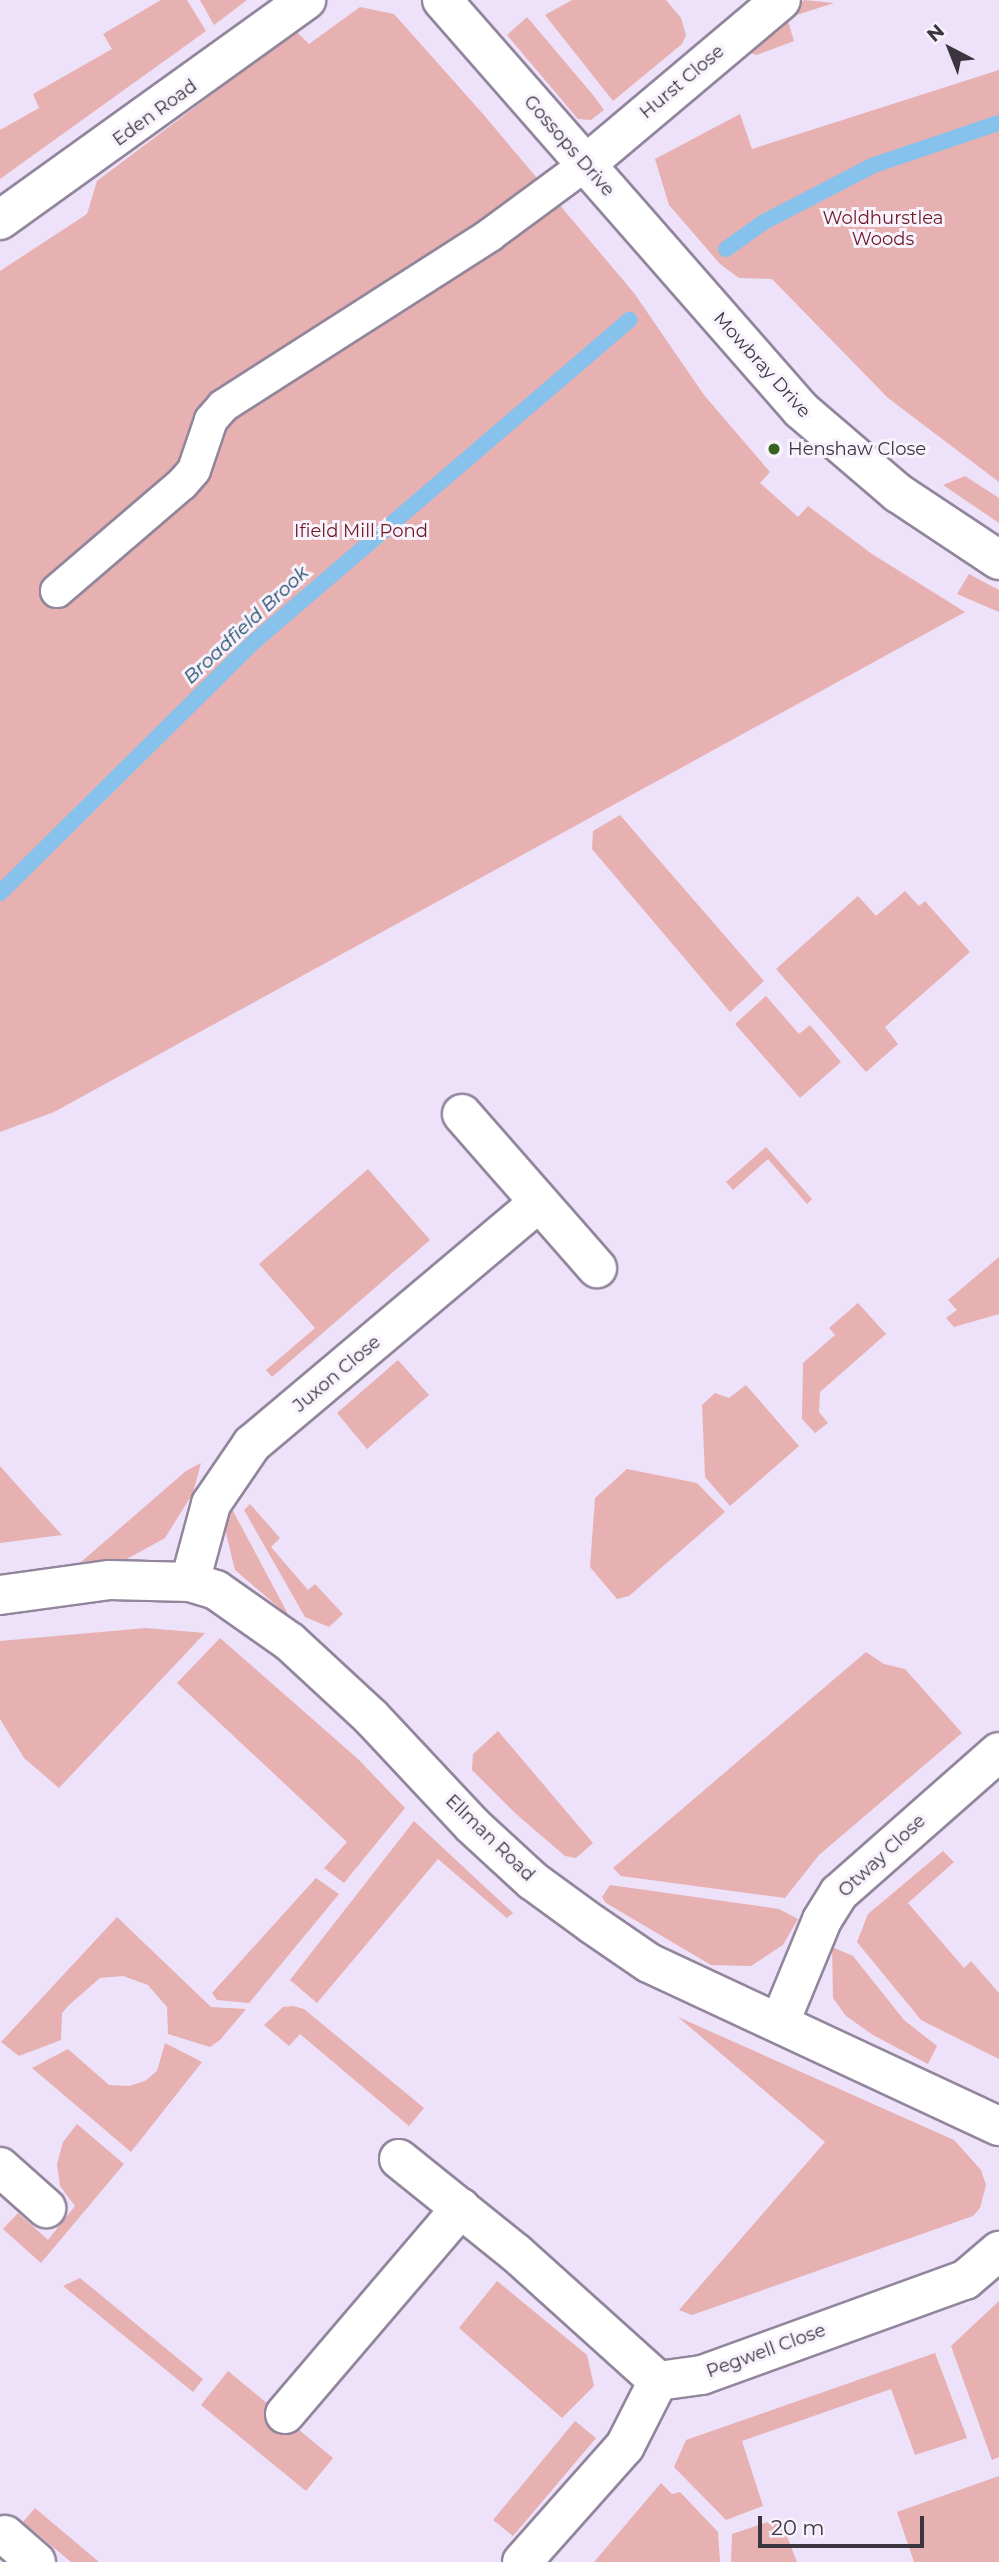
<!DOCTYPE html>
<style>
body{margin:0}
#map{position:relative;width:999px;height:2562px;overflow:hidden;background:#eee1fa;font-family:Montserrat,sans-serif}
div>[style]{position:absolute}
.green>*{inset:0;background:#e7b0b1}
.stream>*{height:16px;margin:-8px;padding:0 8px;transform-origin:8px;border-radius:8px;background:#86c2ec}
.roads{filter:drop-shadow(2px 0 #92869c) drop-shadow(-2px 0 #92869c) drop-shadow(0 2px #92869c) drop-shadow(0 -2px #92869c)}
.lane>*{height:32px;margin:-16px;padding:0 16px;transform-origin:16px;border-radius:16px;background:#fff}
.street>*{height:38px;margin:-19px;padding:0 19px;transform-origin:19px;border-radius:19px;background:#fff}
.secondary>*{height:38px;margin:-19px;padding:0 19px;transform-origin:19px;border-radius:19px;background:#fff}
.dots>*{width:19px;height:19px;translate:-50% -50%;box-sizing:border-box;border:4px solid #f7f2fc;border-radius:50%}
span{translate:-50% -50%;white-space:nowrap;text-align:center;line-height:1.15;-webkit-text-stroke:6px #f7f2fc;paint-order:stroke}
.street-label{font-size:18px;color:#3a353e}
.park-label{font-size:18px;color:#6d1a25}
.poi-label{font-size:18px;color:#3a353e}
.left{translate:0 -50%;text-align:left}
.water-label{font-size:19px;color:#1a4865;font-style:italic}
.north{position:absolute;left:915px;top:14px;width:70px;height:70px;-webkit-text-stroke:5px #f7f2fc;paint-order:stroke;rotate:318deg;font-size:19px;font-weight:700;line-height:28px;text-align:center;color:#3a353e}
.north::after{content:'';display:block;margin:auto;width:24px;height:32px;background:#3a353e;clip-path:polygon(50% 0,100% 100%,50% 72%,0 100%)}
.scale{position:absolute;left:758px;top:2516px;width:166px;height:32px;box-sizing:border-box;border:4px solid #3a353e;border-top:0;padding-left:9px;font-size:21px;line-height:24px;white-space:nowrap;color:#3a353e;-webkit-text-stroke:5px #f7f2fc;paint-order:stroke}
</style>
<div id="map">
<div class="green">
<i style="clip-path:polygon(161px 0,187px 0,206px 31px,0 179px,0 130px,39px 108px,33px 94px,112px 49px,103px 34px)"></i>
<i style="clip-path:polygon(200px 0,247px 0,214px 25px)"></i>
<i style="clip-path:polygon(572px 0,666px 0,681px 18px,686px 35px,682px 44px,613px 101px,545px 15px)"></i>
<i style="clip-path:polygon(804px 0,834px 3px,787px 18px,794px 41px,757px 55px,743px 51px)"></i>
<i style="clip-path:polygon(360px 7px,394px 14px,483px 114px,634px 293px,704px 395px,770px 472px,760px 483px,798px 517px,808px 506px,872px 554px,965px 612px,54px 1112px,0 1132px,0 271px,87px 214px,97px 181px,296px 31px,309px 44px)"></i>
<i style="clip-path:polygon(527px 17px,593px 95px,604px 110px,591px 120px,578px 119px,507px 35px)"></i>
<i style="clip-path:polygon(999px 70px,999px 482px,888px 398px,772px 279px,739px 278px,720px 264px,669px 205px,655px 159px,740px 114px,752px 149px)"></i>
<i style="clip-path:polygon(965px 476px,999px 498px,999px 523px,943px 485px)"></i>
<i style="clip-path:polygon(969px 574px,999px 590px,999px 612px,957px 594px)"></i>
<i style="clip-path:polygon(620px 815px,764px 981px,730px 1012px,592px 849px,593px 831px)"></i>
<i style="clip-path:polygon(905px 891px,919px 906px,925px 901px,970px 952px,885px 1027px,898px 1044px,866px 1072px,776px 969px,858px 896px,876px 916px)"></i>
<i style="clip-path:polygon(766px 996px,799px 1034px,810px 1025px,841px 1062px,800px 1098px,735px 1024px)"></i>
<i style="clip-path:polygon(766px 1147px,812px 1199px,807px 1204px,768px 1159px,733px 1190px,726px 1182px)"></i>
<i style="clip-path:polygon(368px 1169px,430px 1240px,272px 1377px,266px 1370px,315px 1328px,259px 1264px)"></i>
<i style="clip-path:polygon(999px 1257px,999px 1314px,954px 1327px,946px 1318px,957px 1310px,948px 1300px)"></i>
<i style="clip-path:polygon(858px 1303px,886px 1334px,820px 1392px,819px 1412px,828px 1423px,815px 1433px,802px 1419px,803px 1363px,835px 1335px,829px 1328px)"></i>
<i style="clip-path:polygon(398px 1360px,429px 1395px,367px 1449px,337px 1413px)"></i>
<i style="clip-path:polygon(746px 1385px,799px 1446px,730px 1506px,705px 1477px,702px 1405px,715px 1393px,729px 1398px)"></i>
<i style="clip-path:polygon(201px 1463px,193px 1493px,165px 1538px,125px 1560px,81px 1562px,186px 1471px)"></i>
<i style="clip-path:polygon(0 1466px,40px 1511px,62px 1535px,0 1543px)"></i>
<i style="clip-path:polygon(627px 1469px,697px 1483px,725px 1512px,629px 1596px,617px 1599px,590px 1567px,595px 1498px)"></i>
<i style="clip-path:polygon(250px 1504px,280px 1538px,271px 1547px,308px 1590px,315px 1584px,343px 1614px,329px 1627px,305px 1617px,244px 1510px)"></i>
<i style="clip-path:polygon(232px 1509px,289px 1616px,235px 1570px,225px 1529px)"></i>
<i style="clip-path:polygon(146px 1628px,205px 1633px,59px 1788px,24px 1758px,0 1719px,0 1641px)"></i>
<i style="clip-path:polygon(220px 1638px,358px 1759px,405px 1808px,344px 1883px,324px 1868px,347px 1842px,177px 1683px)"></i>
<i style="clip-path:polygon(866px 1652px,884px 1664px,905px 1669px,962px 1733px,819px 1855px,785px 1898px,621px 1876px,613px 1868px)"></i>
<i style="clip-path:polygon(498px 1731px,593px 1843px,576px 1858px,565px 1856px,515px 1813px,472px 1770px,473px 1754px)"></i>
<i style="clip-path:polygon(414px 1821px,513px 1913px,507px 1918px,438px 1859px,317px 2003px,290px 1980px)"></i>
<i style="clip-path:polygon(943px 1851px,954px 1862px,908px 1903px,964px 1968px,971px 1961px,999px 1993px,999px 2059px,921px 2020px,857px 1942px,868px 1914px)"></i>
<i style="clip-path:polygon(316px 1878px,339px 1894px,249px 2003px,217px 2000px,212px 1993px)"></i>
<i style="clip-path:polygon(610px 1885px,779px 1909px,798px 1919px,783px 1945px,751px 1966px,711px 1965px,606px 1903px,602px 1897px)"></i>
<i style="clip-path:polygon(117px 1917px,211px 2007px,246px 2009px,220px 2040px,210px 2047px,168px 2034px,167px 2007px,148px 1985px,123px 1976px,100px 1978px,69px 2005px,62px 2013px,61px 2040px,19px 2056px,1px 2042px)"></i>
<i style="clip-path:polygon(832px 1947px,853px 1956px,904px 2020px,937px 2046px,928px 2064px,873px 2035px,846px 2016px,833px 1998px)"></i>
<i style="clip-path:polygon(293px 2006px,304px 2009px,424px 2108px,409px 2126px,300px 2034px,289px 2046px,264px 2025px,283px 2007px)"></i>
<i style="clip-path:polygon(678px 2017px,954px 2140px,981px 2170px,986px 2185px,980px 2208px,973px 2216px,692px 2315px,679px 2310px,825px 2142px)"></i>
<i style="clip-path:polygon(165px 2043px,202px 2062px,131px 2152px,32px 2068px,68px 2049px,109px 2085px,129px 2086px,145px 2081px,157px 2071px)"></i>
<i style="clip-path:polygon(77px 2124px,124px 2164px,41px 2263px,3px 2229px,18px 2213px,48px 2240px,75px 2206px,60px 2186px,57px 2164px,63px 2142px)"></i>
<i style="clip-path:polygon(80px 2278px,203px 2379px,193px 2392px,63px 2286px)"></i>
<i style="clip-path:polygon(497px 2281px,587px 2355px,594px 2386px,562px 2418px,459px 2328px)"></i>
<i style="clip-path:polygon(999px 2301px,999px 2457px,992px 2460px,951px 2346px)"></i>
<i style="clip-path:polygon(935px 2353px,967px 2438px,915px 2455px,891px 2389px,742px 2441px,763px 2506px,726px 2520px,674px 2467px,686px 2440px)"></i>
<i style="clip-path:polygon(228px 2371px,333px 2458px,306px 2491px,201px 2405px)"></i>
<i style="clip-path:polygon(575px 2421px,596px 2438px,513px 2536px,493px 2520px)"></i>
<i style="clip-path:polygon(999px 2476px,999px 2562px,914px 2562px,897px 2512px)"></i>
<i style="clip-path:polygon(661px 2483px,672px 2494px,680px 2492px,718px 2532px,720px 2562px,594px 2562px)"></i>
<i style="clip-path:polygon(35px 2508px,99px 2562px,71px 2562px,23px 2522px)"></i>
<i style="clip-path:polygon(780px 2518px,797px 2562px,731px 2562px,732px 2534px)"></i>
</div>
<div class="stream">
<i style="left:726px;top:249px;width:47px;rotate:-35.4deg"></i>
<i style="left:764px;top:222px;width:124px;rotate:-27.4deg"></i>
<i style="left:874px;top:165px;width:132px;rotate:-18.6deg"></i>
<i style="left:0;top:893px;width:360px;rotate:-44.7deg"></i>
<i style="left:256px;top:640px;width:492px;rotate:-40.6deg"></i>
</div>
<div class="roads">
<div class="lane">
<i style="left:57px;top:591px;width:165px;rotate:-40.6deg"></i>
<i style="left:182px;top:484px;width:18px;rotate:-49deg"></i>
<i style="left:194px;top:470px;width:53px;rotate:-71.2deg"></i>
<i style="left:211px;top:420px;width:18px;rotate:-49deg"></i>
<i style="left:223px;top:406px;width:317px;rotate:-32.6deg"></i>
<i style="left:490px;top:235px;width:118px;rotate:-36.4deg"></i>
</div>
<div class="street">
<i style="left:585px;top:165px;width:256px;rotate:-40.1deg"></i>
<i style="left:0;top:220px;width:377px;rotate:-35.7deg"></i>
<i style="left:462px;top:1114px;width:205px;rotate:48.8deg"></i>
<i style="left:190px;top:1582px;width:81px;rotate:-74.9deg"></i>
<i style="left:211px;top:1504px;width:73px;rotate:-55.7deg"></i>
<i style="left:252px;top:1444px;width:375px;rotate:-40.1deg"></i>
<i style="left:0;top:1595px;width:111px;rotate:-7.8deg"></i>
<i style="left:110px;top:1580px;width:80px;rotate:1.4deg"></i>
<i style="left:190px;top:1582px;width:27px;rotate:17deg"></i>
<i style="left:216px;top:1590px;width:90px;rotate:35.1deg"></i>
<i style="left:290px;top:1642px;width:110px;rotate:42.8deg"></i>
<i style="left:371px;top:1717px;width:148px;rotate:46.9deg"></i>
<i style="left:472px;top:1825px;width:83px;rotate:42.6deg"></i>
<i style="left:533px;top:1881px;width:73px;rotate:36.1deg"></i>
<i style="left:592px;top:1924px;width:69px;rotate:34.4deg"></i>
<i style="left:649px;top:1963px;width:386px;rotate:25deg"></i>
<i style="left:780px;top:2022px;width:110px;rotate:-67.6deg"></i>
<i style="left:822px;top:1920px;width:32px;rotate:-58deg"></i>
<i style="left:839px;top:1893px;width:213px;rotate:-41.4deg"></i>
<i style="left:399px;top:2159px;width:150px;rotate:38.8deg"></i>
<i style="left:516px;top:2253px;width:191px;rotate:42deg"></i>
<i style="left:0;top:2167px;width:62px;rotate:41.7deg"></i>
<i style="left:285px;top:2414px;width:271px;rotate:-49.5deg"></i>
<i style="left:5px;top:2535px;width:41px;rotate:41.1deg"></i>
<i style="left:522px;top:2562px;width:155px;rotate:-48.4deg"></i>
<i style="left:625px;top:2446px;width:73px;rotate:-63.1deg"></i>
<i style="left:658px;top:2381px;width:44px;rotate:-7.8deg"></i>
<i style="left:702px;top:2375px;width:280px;rotate:-19.9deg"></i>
<i style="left:965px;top:2280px;width:45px;rotate:-40.5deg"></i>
</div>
<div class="secondary">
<i style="left:442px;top:0;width:545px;rotate:48.79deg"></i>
<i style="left:801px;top:410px;width:128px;rotate:40.6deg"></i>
<i style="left:898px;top:493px;width:121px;rotate:33.6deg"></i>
</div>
</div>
<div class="dots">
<i style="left:774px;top:449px;background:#376321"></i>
</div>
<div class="street-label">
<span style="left:682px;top:82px;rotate:-40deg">Hurst Close</span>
<span style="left:155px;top:113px;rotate:-36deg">Eden Road</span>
<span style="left:569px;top:146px;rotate:49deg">Gossops Drive</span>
<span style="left:762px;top:365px;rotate:48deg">Mowbray Drive</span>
<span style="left:337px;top:1374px;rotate:-40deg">Juxon Close</span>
<span style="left:490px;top:1838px;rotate:44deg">Ellman Road</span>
<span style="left:882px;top:1856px;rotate:-43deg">Otway Close</span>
<span style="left:766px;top:2351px;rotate:-20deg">Pegwell Close</span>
</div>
<div class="park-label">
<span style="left:883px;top:229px">Woldhurstlea<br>Woods</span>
<span style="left:361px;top:531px">Ifield Mill Pond</span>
</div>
<div class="poi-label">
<span class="left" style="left:788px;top:449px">Henshaw Close</span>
</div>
<div class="water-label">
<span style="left:246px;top:625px;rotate:-43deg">Broadfield Brook</span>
</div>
<div class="north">N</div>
<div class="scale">20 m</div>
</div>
